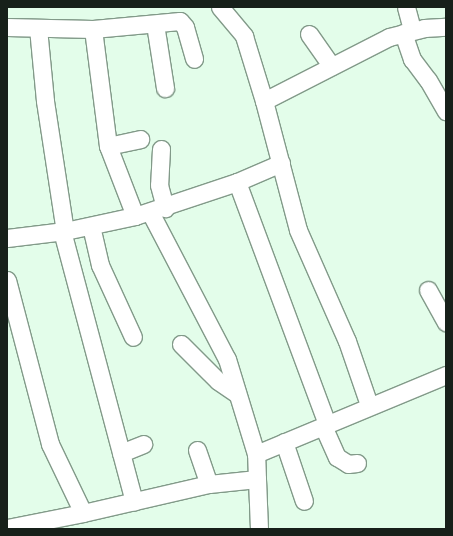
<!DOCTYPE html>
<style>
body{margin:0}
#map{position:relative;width:453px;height:536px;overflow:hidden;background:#e3fdea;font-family:"Asap Condensed",sans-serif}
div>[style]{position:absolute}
.roads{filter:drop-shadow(1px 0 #829a89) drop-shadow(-1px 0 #829a89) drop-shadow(0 1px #829a89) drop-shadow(0 -1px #829a89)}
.minor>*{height:17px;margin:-8.5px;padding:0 8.5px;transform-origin:8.5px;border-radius:8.5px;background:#fff}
span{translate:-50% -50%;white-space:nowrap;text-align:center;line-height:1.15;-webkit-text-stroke:4px #fff;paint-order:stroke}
.frame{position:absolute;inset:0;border:8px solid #17201a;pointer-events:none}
</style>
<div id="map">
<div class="roads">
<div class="minor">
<i style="left:220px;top:7px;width:38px;rotate:50deg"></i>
<i style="left:244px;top:36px;width:68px;rotate:72.9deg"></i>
<i style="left:264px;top:101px;width:133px;rotate:75.2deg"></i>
<i style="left:298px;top:230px;width:121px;rotate:66.2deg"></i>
<i style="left:347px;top:341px;width:68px;rotate:71deg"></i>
<i style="left:406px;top:7px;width:24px;rotate:75deg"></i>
<i style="left:155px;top:24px;width:65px;rotate:81.1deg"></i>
<i style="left:7px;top:27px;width:86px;rotate:1.3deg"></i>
<i style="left:93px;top:29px;width:87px;rotate:-5.3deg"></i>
<i style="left:180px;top:21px;width:8px;rotate:50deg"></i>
<i style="left:185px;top:27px;width:33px;rotate:74deg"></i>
<i style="left:38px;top:28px;width:73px;rotate:84.5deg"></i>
<i style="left:45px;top:101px;width:132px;rotate:81.3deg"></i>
<i style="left:93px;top:29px;width:118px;rotate:82.7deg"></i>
<i style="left:108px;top:146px;width:75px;rotate:68.9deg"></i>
<i style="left:403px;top:33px;width:28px;rotate:71deg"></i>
<i style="left:412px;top:59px;width:26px;rotate:53deg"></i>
<i style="left:428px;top:80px;width:36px;rotate:60deg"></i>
<i style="left:309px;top:34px;width:39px;rotate:55deg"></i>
<i style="left:264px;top:101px;width:140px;rotate:-27.1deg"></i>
<i style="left:389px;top:37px;width:36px;rotate:-14deg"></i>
<i style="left:424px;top:28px;width:22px;rotate:-3deg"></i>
<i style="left:108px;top:146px;width:33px;rotate:-12deg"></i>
<i style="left:161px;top:149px;width:36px;rotate:93deg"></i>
<i style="left:159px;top:185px;width:24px;rotate:75deg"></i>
<i style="left:237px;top:182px;width:258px;rotate:69.6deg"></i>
<i style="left:150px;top:212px;width:166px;rotate:62.4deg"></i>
<i style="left:227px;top:359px;width:99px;rotate:73deg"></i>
<i style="left:91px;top:226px;width:40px;rotate:77deg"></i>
<i style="left:100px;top:265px;width:79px;rotate:65.4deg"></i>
<i style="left:62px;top:231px;width:280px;rotate:75.1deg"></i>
<i style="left:7px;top:238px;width:58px;rotate:-6.9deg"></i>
<i style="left:65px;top:231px;width:72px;rotate:-12.1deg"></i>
<i style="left:135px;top:216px;width:108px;rotate:-18.4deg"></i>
<i style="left:237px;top:182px;width:48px;rotate:-23.4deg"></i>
<i style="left:7px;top:280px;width:170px;rotate:75.3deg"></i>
<i style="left:50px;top:444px;width:76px;rotate:64.4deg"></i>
<i style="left:428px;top:290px;width:37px;rotate:61deg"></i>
<i style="left:181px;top:344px;width:52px;rotate:45deg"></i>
<i style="left:218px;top:381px;width:23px;rotate:34deg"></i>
<i style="left:323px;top:426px;width:34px;rotate:66deg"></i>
<i style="left:337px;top:457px;width:13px;rotate:32deg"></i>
<i style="left:348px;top:464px;width:9px;rotate:-6deg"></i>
<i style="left:284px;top:442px;width:62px;rotate:71.3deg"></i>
<i style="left:197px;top:450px;width:36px;rotate:71deg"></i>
<i style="left:121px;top:453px;width:24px;rotate:-22deg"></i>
<i style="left:257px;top:479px;width:50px;rotate:87.7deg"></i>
<i style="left:7px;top:528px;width:77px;rotate:-11.2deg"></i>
<i style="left:83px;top:513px;width:129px;rotate:-13deg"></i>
<i style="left:209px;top:484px;width:48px;rotate:-5.9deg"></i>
<i style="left:257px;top:479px;width:25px;rotate:-92deg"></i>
<i style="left:256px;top:454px;width:206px;rotate:-22.6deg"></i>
</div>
</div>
<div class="frame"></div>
</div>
